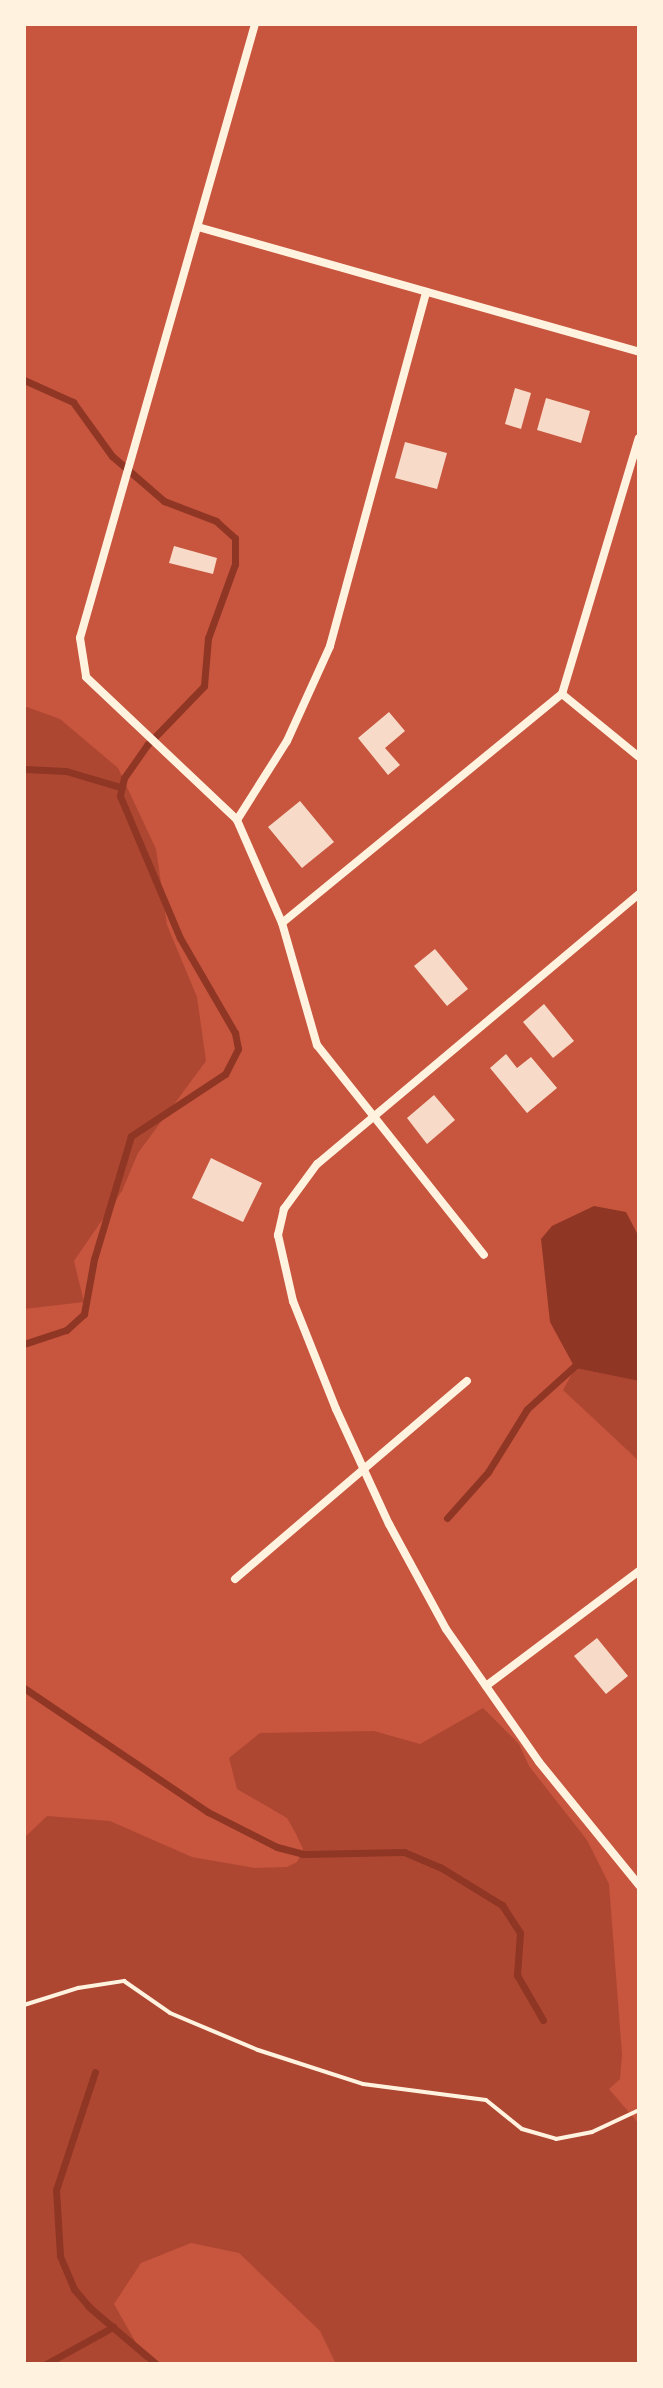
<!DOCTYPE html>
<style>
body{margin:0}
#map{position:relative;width:663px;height:2388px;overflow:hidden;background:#c8553d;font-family:Rubik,sans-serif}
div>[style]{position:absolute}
.green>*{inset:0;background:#ae4732}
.water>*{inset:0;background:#8f3625}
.stream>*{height:7px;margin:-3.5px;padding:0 3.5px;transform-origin:3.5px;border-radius:3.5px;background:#8f3625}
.building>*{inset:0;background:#f7dbc8}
.path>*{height:4px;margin:-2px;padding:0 2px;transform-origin:2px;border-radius:2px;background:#fff3e0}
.minor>*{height:8px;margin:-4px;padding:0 4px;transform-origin:4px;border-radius:4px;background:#fff3e0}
span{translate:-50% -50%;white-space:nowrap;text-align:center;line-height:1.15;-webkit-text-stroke:8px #fff3e0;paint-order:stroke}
.frame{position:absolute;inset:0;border:26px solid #fff3e0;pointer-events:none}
</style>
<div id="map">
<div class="green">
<i style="clip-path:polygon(24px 706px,60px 719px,118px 768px,156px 849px,167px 925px,197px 997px,206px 1061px,138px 1153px,122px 1191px,74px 1261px,84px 1302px,24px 1309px)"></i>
<i style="clip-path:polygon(575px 1368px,639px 1381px,639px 1461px,563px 1390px)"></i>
<i style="clip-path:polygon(483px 1708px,519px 1744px,529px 1766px,587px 1840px,609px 1884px,622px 2054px,620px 2079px,609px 2089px,639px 2124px,639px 2364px,336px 2364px,320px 2331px,239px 2253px,191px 2243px,141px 2263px,114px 2304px,148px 2364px,24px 2364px,24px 1838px,47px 1816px,110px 1821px,192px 1857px,255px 1868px,287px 1867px,297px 1862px,303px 1849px,296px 1834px,287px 1818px,237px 1789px,229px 1758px,260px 1733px,374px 1731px,420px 1744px)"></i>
</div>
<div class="water">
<i style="clip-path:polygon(594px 1206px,626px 1212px,639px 1237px,639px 1381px,575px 1368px,550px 1322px,541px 1239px,552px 1226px)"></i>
</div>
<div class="stream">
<i style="left:24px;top:380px;width:54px;rotate:24.2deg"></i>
<i style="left:73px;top:402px;width:67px;rotate:54.2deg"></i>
<i style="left:112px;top:456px;width:69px;rotate:40.9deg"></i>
<i style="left:164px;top:501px;width:56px;rotate:21deg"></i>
<i style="left:216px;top:521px;width:25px;rotate:42deg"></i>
<i style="left:235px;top:538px;width:26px;rotate:90deg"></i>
<i style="left:235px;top:564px;width:79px;rotate:110deg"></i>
<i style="left:208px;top:638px;width:48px;rotate:94.8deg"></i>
<i style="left:204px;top:686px;width:82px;rotate:134deg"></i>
<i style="left:147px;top:745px;width:40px;rotate:124.9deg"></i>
<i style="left:124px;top:778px;width:18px;rotate:103deg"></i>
<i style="left:120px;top:796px;width:154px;rotate:67.1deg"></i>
<i style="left:180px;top:938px;width:110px;rotate:59.9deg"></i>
<i style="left:235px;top:1033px;width:16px;rotate:79deg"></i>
<i style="left:238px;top:1049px;width:28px;rotate:117deg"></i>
<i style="left:225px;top:1074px;width:113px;rotate:146.6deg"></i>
<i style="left:131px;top:1136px;width:128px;rotate:106.7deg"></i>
<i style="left:94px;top:1259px;width:56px;rotate:100.3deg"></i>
<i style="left:84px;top:1314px;width:24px;rotate:138deg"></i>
<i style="left:66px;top:1330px;width:44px;rotate:161.6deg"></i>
<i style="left:24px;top:769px;width:42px;rotate:2.7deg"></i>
<i style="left:66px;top:771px;width:56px;rotate:16.5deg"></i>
<i style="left:447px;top:1518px;width:62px;rotate:-48.3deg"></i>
<i style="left:488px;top:1472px;width:74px;rotate:-58.2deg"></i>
<i style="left:527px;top:1409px;width:70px;rotate:-42.1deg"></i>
<i style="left:24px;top:1688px;width:222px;rotate:34deg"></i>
<i style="left:208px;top:1812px;width:77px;rotate:26.9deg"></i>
<i style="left:277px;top:1847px;width:27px;rotate:15deg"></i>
<i style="left:303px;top:1854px;width:101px;rotate:-1.1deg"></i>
<i style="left:404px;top:1852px;width:39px;rotate:23deg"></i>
<i style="left:440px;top:1867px;width:73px;rotate:31.5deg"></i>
<i style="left:502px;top:1905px;width:33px;rotate:57deg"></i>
<i style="left:520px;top:1933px;width:42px;rotate:94.1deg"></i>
<i style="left:517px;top:1975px;width:52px;rotate:60deg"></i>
<i style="left:95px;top:2072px;width:124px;rotate:108.3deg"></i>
<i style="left:56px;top:2190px;width:66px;rotate:86.5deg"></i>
<i style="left:60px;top:2256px;width:36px;rotate:67deg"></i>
<i style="left:74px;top:2289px;width:23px;rotate:50deg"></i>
<i style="left:89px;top:2307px;width:88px;rotate:40.4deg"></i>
<i style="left:46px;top:2364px;width:77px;rotate:-28.9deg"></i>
</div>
<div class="building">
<i style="clip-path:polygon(515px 388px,531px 393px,521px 429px,505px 424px)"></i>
<i style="clip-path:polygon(546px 398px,590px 411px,581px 443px,537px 430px)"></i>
<i style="clip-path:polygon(405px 442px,447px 453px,437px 489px,395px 478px)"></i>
<i style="clip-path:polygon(174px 546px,217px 558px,213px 574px,169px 563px)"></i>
<i style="clip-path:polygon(389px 712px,405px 731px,385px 748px,400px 765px,388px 775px,358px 738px)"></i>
<i style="clip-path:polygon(300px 801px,334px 842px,302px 868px,268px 827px)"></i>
<i style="clip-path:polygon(435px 949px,468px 989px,447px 1006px,414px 966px)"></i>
<i style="clip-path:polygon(544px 1004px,574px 1041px,553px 1058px,523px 1022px)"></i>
<i style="clip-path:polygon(506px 1054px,517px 1068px,531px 1057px,557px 1088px,527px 1113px,490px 1068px)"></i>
<i style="clip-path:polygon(434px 1095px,455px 1120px,427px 1144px,407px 1118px)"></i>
<i style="clip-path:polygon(211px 1158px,262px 1183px,243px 1222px,192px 1198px)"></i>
<i style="clip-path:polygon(597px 1638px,628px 1676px,606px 1694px,574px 1656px)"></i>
</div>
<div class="path">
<i style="left:24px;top:2005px;width:57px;rotate:-17.5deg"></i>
<i style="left:78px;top:1988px;width:47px;rotate:-8.7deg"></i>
<i style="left:124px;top:1981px;width:56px;rotate:34.8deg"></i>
<i style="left:170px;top:2013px;width:95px;rotate:22.8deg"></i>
<i style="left:258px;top:2050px;width:110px;rotate:17.9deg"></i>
<i style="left:363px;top:2084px;width:124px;rotate:7.4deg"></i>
<i style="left:486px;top:2100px;width:46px;rotate:38.9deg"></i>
<i style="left:522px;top:2129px;width:35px;rotate:16deg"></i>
<i style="left:556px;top:2139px;width:37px;rotate:-11deg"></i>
<i style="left:592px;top:2132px;width:52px;rotate:-25.1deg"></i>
</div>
<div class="minor">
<i style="left:255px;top:24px;width:638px;rotate:105.91deg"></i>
<i style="left:80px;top:638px;width:39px;rotate:81deg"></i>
<i style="left:86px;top:677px;width:208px;rotate:43.4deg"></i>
<i style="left:237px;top:820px;width:112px;rotate:66.4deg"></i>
<i style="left:282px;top:923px;width:127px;rotate:74deg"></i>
<i style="left:317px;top:1045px;width:268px;rotate:51.5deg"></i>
<i style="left:198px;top:227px;width:458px;rotate:15.8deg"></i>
<i style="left:562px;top:694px;width:99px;rotate:39.3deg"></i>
<i style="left:237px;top:820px;width:93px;rotate:-57.7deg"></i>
<i style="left:287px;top:741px;width:104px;rotate:-65.6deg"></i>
<i style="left:330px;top:646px;width:367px;rotate:-74.8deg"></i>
<i style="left:639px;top:894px;width:420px;rotate:140deg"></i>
<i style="left:317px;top:1164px;width:56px;rotate:126.3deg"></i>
<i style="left:284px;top:1209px;width:27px;rotate:103deg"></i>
<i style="left:278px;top:1235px;width:68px;rotate:77.2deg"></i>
<i style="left:293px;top:1301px;width:116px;rotate:68.3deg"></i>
<i style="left:336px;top:1409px;width:127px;rotate:65.3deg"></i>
<i style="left:389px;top:1524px;width:119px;rotate:61.5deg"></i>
<i style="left:446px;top:1629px;width:162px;rotate:55deg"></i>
<i style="left:539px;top:1762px;width:159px;rotate:50.9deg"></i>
<i style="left:282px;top:923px;width:362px;rotate:-39.3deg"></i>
<i style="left:562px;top:694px;width:267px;rotate:-73.3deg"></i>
<i style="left:235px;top:1579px;width:305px;rotate:-40.5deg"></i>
<i style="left:486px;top:1686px;width:191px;rotate:-36.9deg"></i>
</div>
<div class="frame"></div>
</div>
